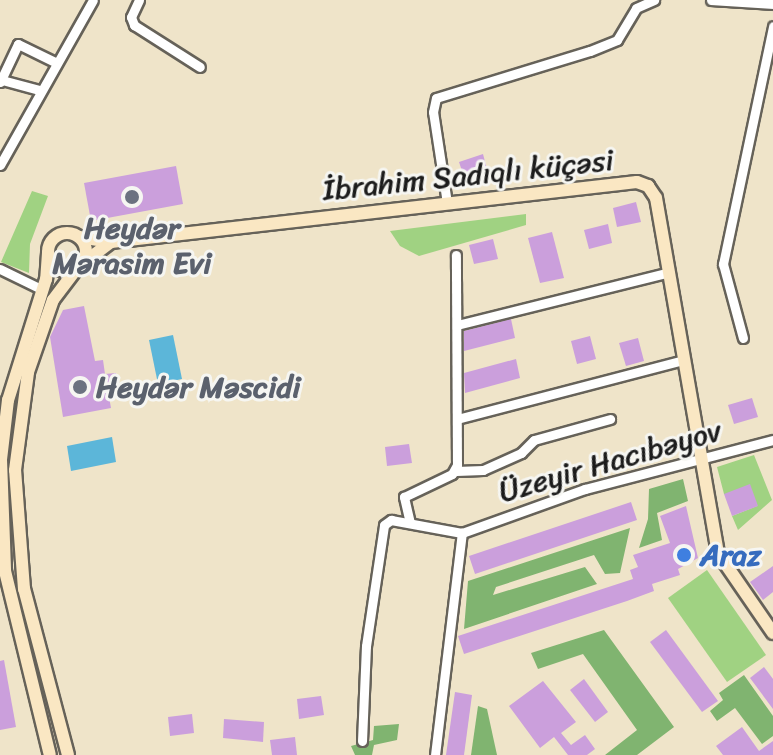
<!DOCTYPE html>
<meta charset="utf-8">
<style>
body{margin:0}
#map{position:relative;width:773px;height:755px;overflow:hidden;background:#efe4c9;font-family:Sriracha,sans-serif}
div>[style]{position:absolute}
.green>*{inset:0;background:#a0d282}
.forest>*{inset:0;background:#80b470}
.water>*{inset:0;background:#5cb6d9}
.building>*{inset:0;background:#cb9fdc}
.roads{filter:drop-shadow(2px 0 #666259) drop-shadow(-2px 0 #666259) drop-shadow(0 2px #666259) drop-shadow(0 -2px #666259)}
.street>*{height:9px;margin:-4.5px;padding:0 4.5px;transform-origin:4.5px;border-radius:4.5px;background:#fff}
.secondary>*{height:12px;margin:-6px;padding:0 6px;transform-origin:6px;border-radius:6px;background:#fae7c3}
.secondary>.ring{margin:-6px;padding:0;box-sizing:content-box;background:none;border:12px solid #fae7c3;border-radius:50%}
.dots>*{width:22px;height:22px;translate:-50% -50%;box-sizing:border-box;border:4px solid #f6f6f2;border-radius:50%}
span{translate:-50% -50%;white-space:nowrap;text-align:center;line-height:1.15;-webkit-text-stroke:6px #f6f6f2;paint-order:stroke}
.street-label{font-size:30px;color:#1c1c1c}
.worship-label{font-size:30px;color:#5b616d;font-weight:700}
.left{translate:0 -50%;text-align:left}
.shop-label{font-size:30px;color:#366cbe;font-weight:700}
</style>
<div id="map">
<div class="green">
<i style="clip-path:polygon(32px 191px,48px 196px,30px 244px,29px 273px,1px 262px)"></i>
<i style="clip-path:polygon(526px 214px,526px 225px,419px 256px,400px 246px,390px 231px)"></i>
<i style="clip-path:polygon(754px 455px,772px 500px,738px 530px,732px 516px,757px 506px,724px 494px,717px 467px)"></i>
<i style="clip-path:polygon(707px 570px,766px 655px,727px 682px,668px 598px)"></i>
</div>
<div class="forest">
<i style="clip-path:polygon(683px 479px,688px 501px,657px 513px,662px 540px,639px 548px,648px 519px,649px 489px)"></i>
<i style="clip-path:polygon(630px 528px,620px 573px,605px 574px,594px 555px,496px 587px,493px 595px,585px 567px,597px 584px,464px 629px,468px 581px)"></i>
<i style="clip-path:polygon(604px 630px,674px 727px,637px 755px,605px 755px,637px 730px,583px 654px,538px 669px,531px 653px)"></i>
<i style="clip-path:polygon(744px 675px,773px 716px,773px 736px,762px 744px,735px 708px,717px 721px,710px 711px,723px 700px,719px 693px)"></i>
<i style="clip-path:polygon(478px 706px,487px 709px,497px 755px,471px 755px)"></i>
<i style="clip-path:polygon(399px 724px,397px 740px,374px 745px,372px 755px,355px 755px,351px 746px,373px 740px,374px 726px)"></i>
</div>
<div class="water">
<i style="clip-path:polygon(173px 335px,182px 379px,158px 384px,149px 340px)"></i>
<i style="clip-path:polygon(112px 437px,116px 462px,71px 471px,67px 446px)"></i>
</div>
<div class="building">
<i style="clip-path:polygon(483px 154px,488px 173px,465px 180px,459px 162px)"></i>
<i style="clip-path:polygon(176px 166px,183px 204px,91px 221px,84px 183px)"></i>
<i style="clip-path:polygon(636px 202px,641px 222px,617px 227px,613px 208px)"></i>
<i style="clip-path:polygon(608px 224px,612px 243px,589px 249px,584px 230px)"></i>
<i style="clip-path:polygon(552px 232px,564px 278px,540px 283px,528px 238px)"></i>
<i style="clip-path:polygon(493px 239px,498px 259px,474px 264px,469px 245px)"></i>
<i style="clip-path:polygon(84px 306px,95px 361px,103px 360px,105px 374px,116px 373px,119px 390px,108px 391px,111px 408px,63px 417px,50px 337px,63px 310px)"></i>
<i style="clip-path:polygon(511px 319px,515px 338px,464px 351px,464px 331px)"></i>
<i style="clip-path:polygon(590px 336px,596px 359px,577px 364px,571px 341px)"></i>
<i style="clip-path:polygon(638px 338px,644px 361px,626px 366px,619px 343px)"></i>
<i style="clip-path:polygon(516px 359px,520px 378px,465px 393px,464px 373px)"></i>
<i style="clip-path:polygon(752px 398px,758px 417px,734px 424px,728px 405px)"></i>
<i style="clip-path:polygon(409px 444px,412px 463px,387px 466px,385px 447px)"></i>
<i style="clip-path:polygon(750px 484px,758px 506px,732px 516px,724px 494px)"></i>
<i style="clip-path:polygon(631px 502px,637px 520px,475px 574px,469px 556px)"></i>
<i style="clip-path:polygon(686px 506px,698px 558px,678px 569px,680px 575px,652px 584px,654px 591px,627px 601px,464px 654px,458px 636px,633px 579px,630px 570px,638px 567px,633px 555px,670px 543px,660px 516px)"></i>
<i style="clip-path:polygon(773px 566px,773px 592px,763px 600px,750px 582px)"></i>
<i style="clip-path:polygon(666px 630px,718px 701px,702px 712px,650px 642px)"></i>
<i style="clip-path:polygon(4px 660px,16px 727px,0 730px,0 661px)"></i>
<i style="clip-path:polygon(764px 667px,773px 679px,773px 709px,750px 678px)"></i>
<i style="clip-path:polygon(584px 679px,608px 712px,595px 722px,570px 690px)"></i>
<i style="clip-path:polygon(543px 681px,576px 722px,561px 733px,571px 745px,585px 735px,595px 749px,587px 755px,568px 755px,554px 737px,540px 748px,509px 706px)"></i>
<i style="clip-path:polygon(455px 692px,472px 695px,464px 755px,446px 755px)"></i>
<i style="clip-path:polygon(321px 696px,324px 715px,299px 719px,297px 699px)"></i>
<i style="clip-path:polygon(192px 714px,194px 733px,170px 736px,168px 717px)"></i>
<i style="clip-path:polygon(224px 719px,264px 722px,263px 742px,223px 738px)"></i>
<i style="clip-path:polygon(742px 727px,759px 751px,773px 741px,773px 755px,723px 755px,716px 746px)"></i>
<i style="clip-path:polygon(295px 737px,297px 755px,272px 755px,270px 740px)"></i>
</div>
<div class="roads">
<div class="street">
<i style="left:139px;top:0;width:19px;rotate:115deg"></i>
<i style="left:131px;top:17px;width:9px;rotate:69deg"></i>
<i style="left:134px;top:25px;width:78px;rotate:32.5deg"></i>
<i style="left:711px;top:0;width:62px;rotate:3.7deg"></i>
<i style="left:2px;top:80px;width:39px;rotate:15deg"></i>
<i style="left:0;top:82px;width:42px;rotate:-64.7deg"></i>
<i style="left:18px;top:44px;width:43px;rotate:26deg"></i>
<i style="left:0;top:165px;width:189px;rotate:-60.6deg"></i>
<i style="left:447px;top:203px;width:92px;rotate:-98.7deg"></i>
<i style="left:433px;top:112px;width:14px;rotate:-78deg"></i>
<i style="left:436px;top:98px;width:161px;rotate:-17deg"></i>
<i style="left:590px;top:51px;width:29px;rotate:-22deg"></i>
<i style="left:617px;top:40px;width:37px;rotate:-59deg"></i>
<i style="left:636px;top:8px;width:20px;rotate:-24deg"></i>
<i style="left:0;top:269px;width:48px;rotate:26deg"></i>
<i style="left:457px;top:325px;width:219px;rotate:-14deg"></i>
<i style="left:743px;top:338px;width:77px;rotate:-105.1deg"></i>
<i style="left:723px;top:264px;width:243px;rotate:-78.1deg"></i>
<i style="left:457px;top:419px;width:235px;rotate:-14.6deg"></i>
<i style="left:456px;top:471px;width:27px;rotate:-2deg"></i>
<i style="left:483px;top:470px;width:42px;rotate:-24.1deg"></i>
<i style="left:521px;top:453px;width:18px;rotate:-45deg"></i>
<i style="left:534px;top:440px;width:79px;rotate:-15.4deg"></i>
<i style="left:410px;top:523px;width:27px;rotate:-103deg"></i>
<i style="left:404px;top:497px;width:53px;rotate:-25.6deg"></i>
<i style="left:452px;top:474px;width:10px;rotate:-61deg"></i>
<i style="left:457px;top:465px;width:210px;rotate:-90.3deg"></i>
<i style="left:462px;top:533px;width:131px;rotate:-19.7deg"></i>
<i style="left:585px;top:489px;width:194px;rotate:-14.6deg"></i>
<i style="left:362px;top:741px;width:95px;rotate:-87.6deg"></i>
<i style="left:366px;top:646px;width:122px;rotate:-81.5deg"></i>
<i style="left:384px;top:525px;width:9px;rotate:-36deg"></i>
<i style="left:391px;top:520px;width:72px;rotate:10.4deg"></i>
<i style="left:435px;top:755px;width:224px;rotate:-83.1deg"></i>
</div>
<div class="secondary">
<i class="ring" style="left:48px;top:233px;width:26px;height:26px"></i>
<i style="left:79px;top:237px;width:32px;rotate:9deg"></i>
<i style="left:111px;top:242px;width:36px;rotate:143deg"></i>
<i style="left:111px;top:242px;width:529px;rotate:-6.51deg"></i>
<i style="left:637px;top:182px;width:12px;rotate:20deg"></i>
<i style="left:648px;top:186px;width:14px;rotate:56deg"></i>
<i style="left:656px;top:198px;width:360px;rotate:80.1deg"></i>
<i style="left:718px;top:553px;width:97px;rotate:55.5deg"></i>
<i style="left:48px;top:253px;width:26px;rotate:94deg"></i>
<i style="left:46px;top:279px;width:127px;rotate:107.4deg"></i>
<i style="left:8px;top:400px;width:60px;rotate:96.7deg"></i>
<i style="left:1px;top:460px;width:111px;rotate:87.9deg"></i>
<i style="left:5px;top:571px;width:189px;rotate:76.3deg"></i>
<i style="left:68px;top:755px;width:172px;rotate:-104.8deg"></i>
<i style="left:24px;top:589px;width:119px;rotate:-94.3deg"></i>
<i style="left:15px;top:470px;width:99px;rotate:-82.4deg"></i>
<i style="left:28px;top:372px;width:76px;rotate:-70.9deg"></i>
<i style="left:53px;top:300px;width:40px;rotate:-53deg"></i>
</div>
</div>
<div class="dots">
<i style="left:132px;top:197px;background:#6b7280"></i>
<i style="left:80px;top:387px;background:#6b7280"></i>
<i style="left:684px;top:555px;background:#3f7fe0"></i>
</div>
<div class="street-label">
<span style="left:468px;top:175px;rotate:-6deg">İbrahim Sadıqlı küçəsi</span>
<span style="left:610px;top:461px;rotate:-16deg">Üzeyir Hacıbəyov</span>
</div>
<div class="worship-label">
<span style="left:132px;top:245px">Heydər<br>Mərasim Evi</span>
<span class="left" style="left:96px;top:387px">Heydər Məscidi</span>
</div>
<div class="shop-label">
<span class="left" style="left:700px;top:555px">Araz</span>
</div>
</div>
